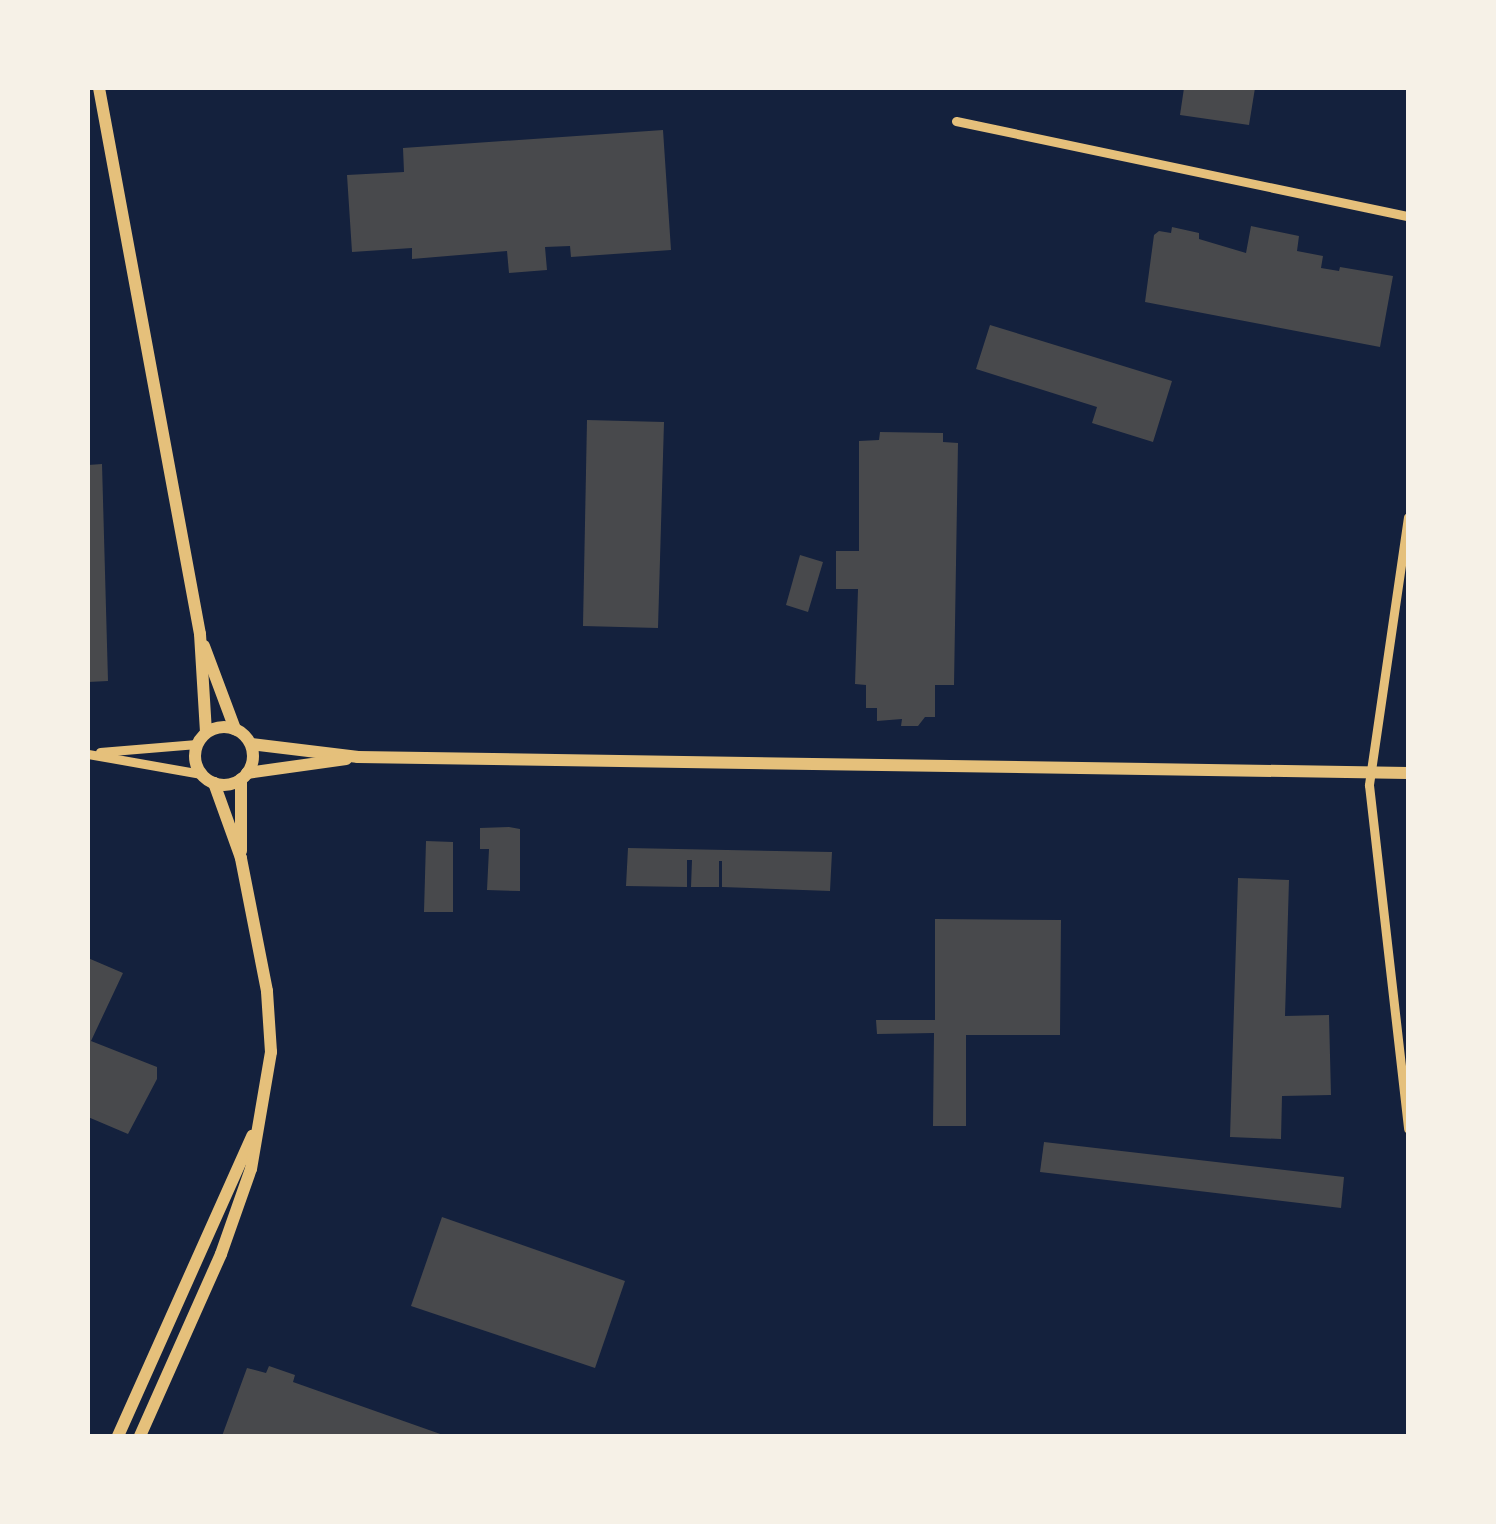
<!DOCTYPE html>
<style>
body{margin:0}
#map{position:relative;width:1496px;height:1524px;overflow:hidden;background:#14213d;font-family:Overpass,sans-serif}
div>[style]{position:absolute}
.building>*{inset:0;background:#48494c}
.minor>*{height:9px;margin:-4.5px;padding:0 4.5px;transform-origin:4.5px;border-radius:4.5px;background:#e5c07b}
.secondary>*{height:12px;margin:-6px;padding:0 6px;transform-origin:6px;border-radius:6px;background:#e5c07b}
.secondary>.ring{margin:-6px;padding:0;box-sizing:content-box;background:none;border:12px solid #e5c07b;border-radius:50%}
span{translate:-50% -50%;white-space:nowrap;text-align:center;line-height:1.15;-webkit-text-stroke:10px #f6f1e7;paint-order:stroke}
.frame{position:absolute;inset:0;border:90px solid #f6f1e7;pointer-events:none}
</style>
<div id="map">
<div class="building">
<i style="clip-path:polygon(1184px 88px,1255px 88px,1249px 125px,1180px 115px)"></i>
<i style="clip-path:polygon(663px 130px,671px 250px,571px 257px,570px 246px,545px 247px,547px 270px,509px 273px,507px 251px,412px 259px,412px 248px,352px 252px,347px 175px,404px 172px,403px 148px)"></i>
<i style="clip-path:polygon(1251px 226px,1299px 236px,1297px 251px,1323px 256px,1321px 268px,1339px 271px,1340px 267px,1393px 276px,1380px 347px,1145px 302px,1154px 235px,1159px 231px,1171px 233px,1172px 227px,1199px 233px,1199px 239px,1246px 253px)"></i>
<i style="clip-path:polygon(990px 325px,1172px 381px,1153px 442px,1092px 423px,1097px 407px,976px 369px)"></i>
<i style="clip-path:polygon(587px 420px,664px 422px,658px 628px,583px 626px)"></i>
<i style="clip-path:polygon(880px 432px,943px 433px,943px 442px,958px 443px,954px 685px,935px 685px,935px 717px,925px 717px,918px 726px,901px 726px,902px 719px,877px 721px,877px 708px,866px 708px,866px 685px,855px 684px,858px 589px,836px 589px,836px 551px,859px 551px,859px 441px,879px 440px)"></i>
<i style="clip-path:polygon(102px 464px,108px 681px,88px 682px,88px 465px)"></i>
<i style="clip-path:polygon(800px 555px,823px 562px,808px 612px,786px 605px)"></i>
<i style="clip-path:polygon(509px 827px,520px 829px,520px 891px,487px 890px,489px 849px,480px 849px,480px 828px)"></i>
<i style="clip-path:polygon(426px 841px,453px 842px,453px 912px,424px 912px)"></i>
<i style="clip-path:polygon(628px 848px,832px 852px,830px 891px,722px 887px,722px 861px,719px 861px,719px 887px,691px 887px,692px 860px,687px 860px,687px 887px,626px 886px)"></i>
<i style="clip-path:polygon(1238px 878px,1289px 880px,1285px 1016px,1329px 1015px,1331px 1095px,1282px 1096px,1281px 1139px,1230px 1137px)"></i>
<i style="clip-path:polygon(935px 919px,1061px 920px,1060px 1035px,966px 1035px,966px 1126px,933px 1126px,934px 1033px,877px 1034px,876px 1020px,935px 1020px)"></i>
<i style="clip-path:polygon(88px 958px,123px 973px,91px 1041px,157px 1067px,157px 1079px,128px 1134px,88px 1117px)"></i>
<i style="clip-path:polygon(1044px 1142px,1344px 1177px,1341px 1208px,1040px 1172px)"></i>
<i style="clip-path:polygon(442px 1217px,625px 1281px,595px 1368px,411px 1306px)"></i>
<i style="clip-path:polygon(269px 1366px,295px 1375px,293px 1382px,446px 1436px,222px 1436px,247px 1368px,266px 1373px)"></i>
</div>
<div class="minor">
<i style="left:956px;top:121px;width:462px;rotate:11.9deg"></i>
<i style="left:1408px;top:517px;width:271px;rotate:98.3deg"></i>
<i style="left:1369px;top:785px;width:346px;rotate:83.5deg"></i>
<i style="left:100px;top:752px;width:97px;rotate:-4.7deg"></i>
<i style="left:88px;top:754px;width:115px;rotate:10deg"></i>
</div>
<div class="secondary">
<i style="left:99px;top:88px;width:555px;rotate:79.52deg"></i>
<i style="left:200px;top:634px;width:98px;rotate:86.5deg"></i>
<i style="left:204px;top:646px;width:89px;rotate:69.5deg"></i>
<i class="ring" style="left:195px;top:727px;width:46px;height:46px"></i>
<i style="left:251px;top:744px;width:108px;rotate:6.9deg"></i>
<i style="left:358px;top:757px;width:1050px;rotate:0.87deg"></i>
<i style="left:247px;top:773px;width:100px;rotate:-8deg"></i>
<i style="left:241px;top:851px;width:72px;rotate:-90deg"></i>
<i style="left:118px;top:1436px;width:329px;rotate:-65.9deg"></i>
<i style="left:140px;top:1436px;width:199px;rotate:-66deg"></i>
<i style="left:221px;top:1254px;width:90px;rotate:-70.6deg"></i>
<i style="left:251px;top:1169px;width:119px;rotate:-80.3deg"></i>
<i style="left:271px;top:1052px;width:61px;rotate:-93.8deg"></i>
<i style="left:267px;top:991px;width:136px;rotate:-101.1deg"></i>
<i style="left:241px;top:858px;width:80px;rotate:-109.8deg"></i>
</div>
<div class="frame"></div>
</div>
